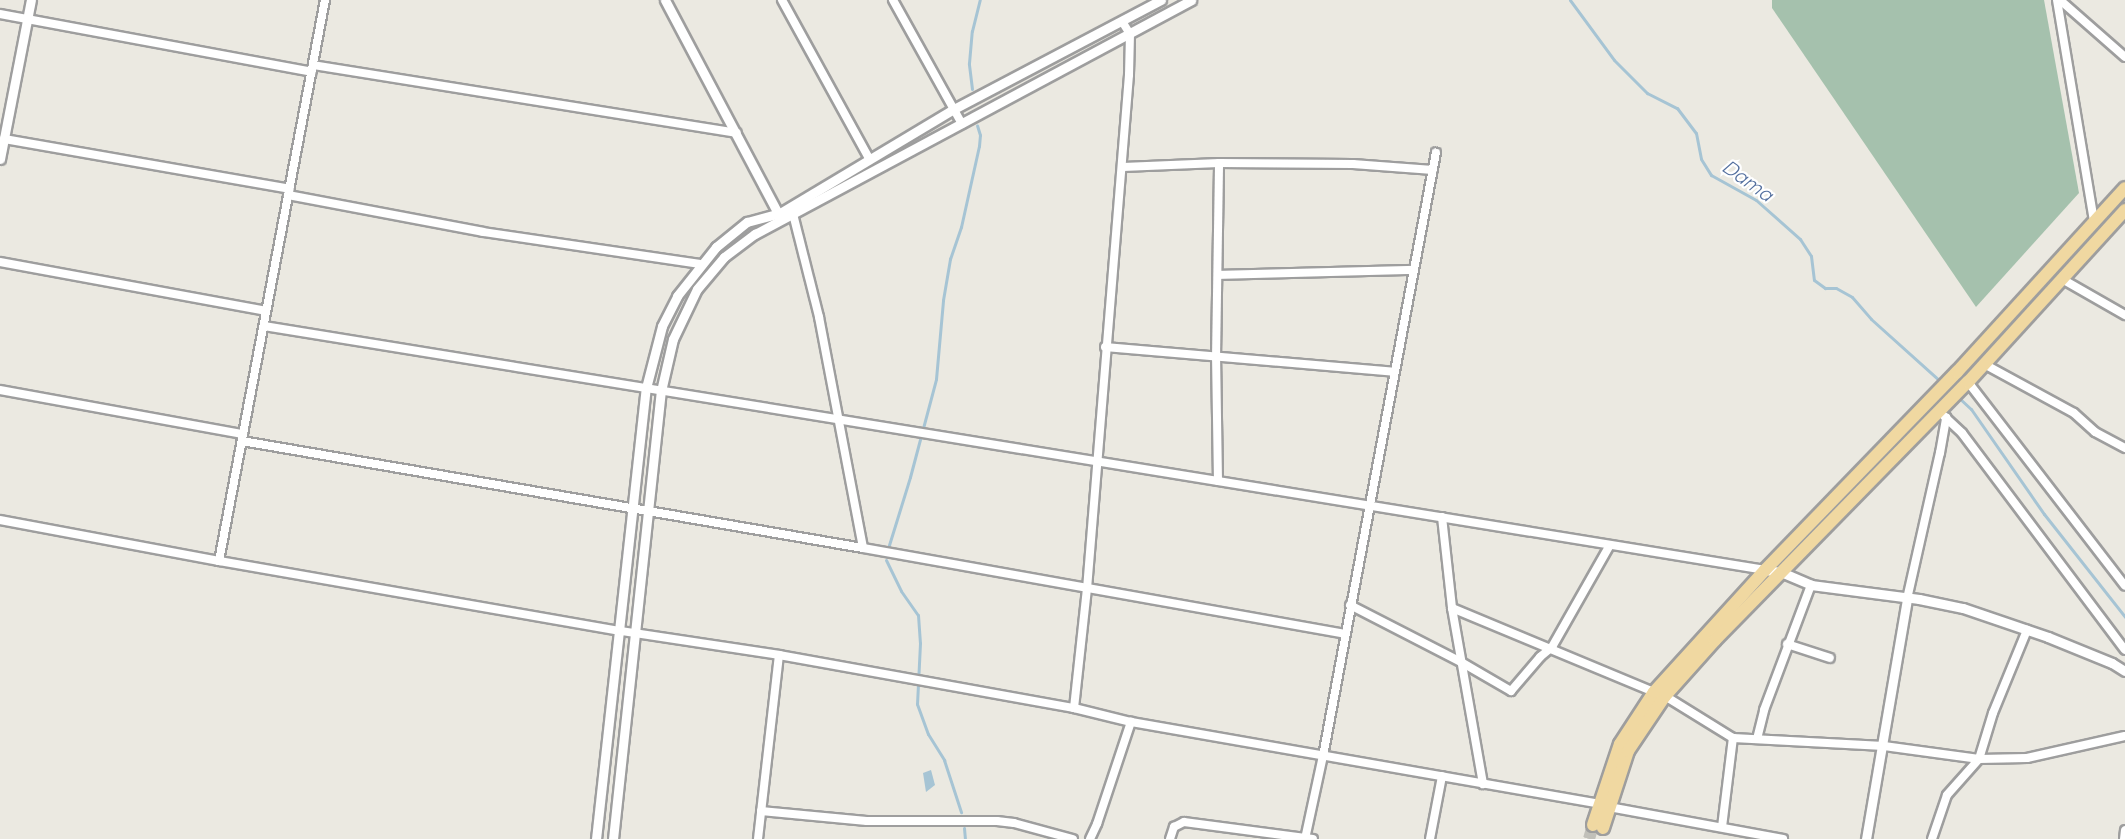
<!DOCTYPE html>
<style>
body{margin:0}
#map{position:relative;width:2125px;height:839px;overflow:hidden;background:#ebe9e1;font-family:Quicksand,sans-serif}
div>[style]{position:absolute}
.cemetery>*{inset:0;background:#a5c1ad}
.water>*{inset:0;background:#a6c4d4}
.stream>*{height:3px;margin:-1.5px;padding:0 1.5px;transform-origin:1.5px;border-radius:1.5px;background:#a6c4d4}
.primary-tunnel>*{height:12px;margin-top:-6px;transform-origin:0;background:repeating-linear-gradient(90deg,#c1c0b9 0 12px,transparent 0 18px)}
.roads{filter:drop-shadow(2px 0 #9e9e9e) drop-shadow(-2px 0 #9e9e9e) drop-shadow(0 2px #9e9e9e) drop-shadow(0 -2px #9e9e9e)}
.minor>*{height:8px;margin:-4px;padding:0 4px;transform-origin:4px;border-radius:4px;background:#fff}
.tertiary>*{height:9px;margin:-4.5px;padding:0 4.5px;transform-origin:4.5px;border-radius:4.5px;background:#fff}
.primary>*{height:12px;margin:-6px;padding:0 6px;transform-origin:6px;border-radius:6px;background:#f0d8a1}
span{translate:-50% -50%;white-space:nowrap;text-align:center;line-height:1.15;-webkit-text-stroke:4.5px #fff;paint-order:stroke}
.water-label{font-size:20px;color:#536f9e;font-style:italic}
</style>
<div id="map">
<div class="cemetery">
<i style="clip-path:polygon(1772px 0,2044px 0,2079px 193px,1976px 307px,1772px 8px)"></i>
</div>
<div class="water">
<i style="clip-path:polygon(931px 770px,935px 785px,926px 792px,923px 773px)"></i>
</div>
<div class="stream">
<i style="left:1570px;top:0;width:74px;rotate:53.7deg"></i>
<i style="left:1614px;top:60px;width:47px;rotate:45deg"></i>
<i style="left:1647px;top:93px;width:34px;rotate:27deg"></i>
<i style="left:1677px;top:108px;width:31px;rotate:53deg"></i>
<i style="left:1696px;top:133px;width:26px;rotate:79deg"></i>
<i style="left:1701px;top:159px;width:19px;rotate:58deg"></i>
<i style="left:1711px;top:175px;width:51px;rotate:29.1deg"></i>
<i style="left:1756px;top:200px;width:59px;rotate:41.6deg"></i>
<i style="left:1800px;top:239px;width:20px;rotate:57deg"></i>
<i style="left:1811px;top:256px;width:24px;rotate:83deg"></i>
<i style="left:1814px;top:280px;width:14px;rotate:36deg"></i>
<i style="left:1825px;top:288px;width:11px"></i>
<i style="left:1836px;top:288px;width:18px;rotate:29deg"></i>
<i style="left:1852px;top:297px;width:29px;rotate:49deg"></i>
<i style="left:1871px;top:319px;width:96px;rotate:42deg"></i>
<i style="left:972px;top:89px;width:26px;rotate:-97deg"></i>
<i style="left:969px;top:63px;width:32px;rotate:-85deg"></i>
<i style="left:972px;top:31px;width:32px;rotate:-76deg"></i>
<i style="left:1958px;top:397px;width:18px;rotate:43deg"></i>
<i style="left:1971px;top:409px;width:128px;rotate:55.2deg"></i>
<i style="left:2044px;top:514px;width:131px;rotate:51.8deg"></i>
<i style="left:889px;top:545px;width:71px;rotate:-72.8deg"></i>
<i style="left:910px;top:477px;width:101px;rotate:-75.1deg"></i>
<i style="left:936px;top:379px;width:79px;rotate:-84.9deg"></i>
<i style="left:943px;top:300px;width:42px;rotate:-80.3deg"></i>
<i style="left:950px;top:259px;width:34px;rotate:-71deg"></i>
<i style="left:961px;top:227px;width:83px;rotate:-77.5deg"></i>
<i style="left:979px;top:146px;width:11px;rotate:-85deg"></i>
<i style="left:980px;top:135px;width:10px;rotate:-107deg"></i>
<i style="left:886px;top:560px;width:34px;rotate:64deg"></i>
<i style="left:901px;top:591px;width:29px;rotate:55deg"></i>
<i style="left:918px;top:615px;width:28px;rotate:86deg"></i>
<i style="left:920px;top:643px;width:61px;rotate:92.8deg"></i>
<i style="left:917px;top:704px;width:32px;rotate:70deg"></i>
<i style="left:928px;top:734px;width:31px;rotate:58deg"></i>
<i style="left:944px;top:760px;width:55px;rotate:71.9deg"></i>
<i style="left:964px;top:828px;width:11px;rotate:85deg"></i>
</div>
<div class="primary-tunnel">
<i style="left:1589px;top:839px;width:15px;rotate:-74deg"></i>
</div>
<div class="roads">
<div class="minor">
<i style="left:782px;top:0;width:180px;rotate:61.2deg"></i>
<i style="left:893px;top:0;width:142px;rotate:60.9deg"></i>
<i style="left:2057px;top:0;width:225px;rotate:80.5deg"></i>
<i style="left:2060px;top:0;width:86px;rotate:41.2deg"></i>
<i style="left:0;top:14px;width:317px;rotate:10.5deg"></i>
<i style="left:313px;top:65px;width:429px;rotate:9.1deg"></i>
<i style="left:4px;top:139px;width:290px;rotate:9.9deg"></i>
<i style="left:1123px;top:167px;width:96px;rotate:-2.4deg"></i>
<i style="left:1219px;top:163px;width:134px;rotate:0.4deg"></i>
<i style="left:1353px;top:164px;width:80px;rotate:4.3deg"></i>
<i style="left:288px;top:195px;width:198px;rotate:10.7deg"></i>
<i style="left:483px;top:232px;width:219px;rotate:8.4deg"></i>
<i style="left:793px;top:214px;width:106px;rotate:75.8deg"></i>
<i style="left:819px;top:317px;width:235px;rotate:79.2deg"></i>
<i style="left:0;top:262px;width:270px;rotate:10.4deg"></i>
<i style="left:1219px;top:275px;width:194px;rotate:-1.5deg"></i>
<i style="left:2062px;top:279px;width:73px;rotate:29.7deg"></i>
<i style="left:264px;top:326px;width:1521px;rotate:9.23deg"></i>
<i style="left:1105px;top:347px;width:290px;rotate:4.9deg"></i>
<i style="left:1984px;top:364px;width:102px;rotate:28.6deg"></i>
<i style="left:2074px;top:413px;width:28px;rotate:42deg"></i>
<i style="left:2095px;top:432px;width:34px;rotate:28deg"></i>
<i style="left:1968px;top:382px;width:257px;rotate:52.4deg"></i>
<i style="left:0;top:390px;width:247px;rotate:10.3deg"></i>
<i style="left:1946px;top:418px;width:22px;rotate:43deg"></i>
<i style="left:1962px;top:433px;width:271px;rotate:53.1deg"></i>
<i style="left:242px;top:441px;width:630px;rotate:9.78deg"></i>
<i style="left:863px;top:548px;width:490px;rotate:10.1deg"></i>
<i style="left:1218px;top:481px;width:123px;rotate:-90.9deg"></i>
<i style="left:1216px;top:358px;width:195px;rotate:-89.1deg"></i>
<i style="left:1442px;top:517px;width:92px;rotate:83.7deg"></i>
<i style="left:1452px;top:608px;width:179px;rotate:80deg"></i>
<i style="left:0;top:520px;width:223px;rotate:10.6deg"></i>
<i style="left:219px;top:561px;width:408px;rotate:9.9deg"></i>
<i style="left:621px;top:631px;width:160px;rotate:8.6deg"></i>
<i style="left:779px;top:655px;width:300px;rotate:10.2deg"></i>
<i style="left:1074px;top:708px;width:59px;rotate:13.8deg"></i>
<i style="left:1131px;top:722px;width:475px;rotate:9.9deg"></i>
<i style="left:219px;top:561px;width:571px;rotate:-79.3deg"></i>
<i style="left:1907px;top:599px;width:150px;rotate:-77.3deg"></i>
<i style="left:1940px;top:453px;width:36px;rotate:-80deg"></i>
<i style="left:1946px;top:418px;width:3px;rotate:-135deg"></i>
<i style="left:1350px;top:605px;width:125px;rotate:27.2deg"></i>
<i style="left:1461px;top:662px;width:58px;rotate:30.1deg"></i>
<i style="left:1511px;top:691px;width:45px;rotate:-49.5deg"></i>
<i style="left:1540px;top:657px;width:16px;rotate:-40deg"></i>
<i style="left:1552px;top:647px;width:117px;rotate:-60.4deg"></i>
<i style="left:1452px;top:608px;width:219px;rotate:22.6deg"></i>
<i style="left:1787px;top:644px;width:45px;rotate:18deg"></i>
<i style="left:1665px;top:696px;width:80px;rotate:31.7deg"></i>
<i style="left:1733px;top:738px;width:151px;rotate:3deg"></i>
<i style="left:1884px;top:746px;width:96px;rotate:7.8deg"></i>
<i style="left:1979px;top:759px;width:48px;rotate:-1.2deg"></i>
<i style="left:2027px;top:758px;width:100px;rotate:-12.7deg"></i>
<i style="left:1074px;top:708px;width:120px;rotate:-83.8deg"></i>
<i style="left:1087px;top:589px;width:516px;rotate:-85.33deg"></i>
<i style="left:1129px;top:75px;width:41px;rotate:-88.6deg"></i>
<i style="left:1130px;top:34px;width:15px;rotate:-122deg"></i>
<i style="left:1757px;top:739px;width:30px;rotate:-76deg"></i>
<i style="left:1764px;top:710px;width:134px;rotate:-69.4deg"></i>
<i style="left:1609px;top:807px;width:177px;rotate:10.4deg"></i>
<i style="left:761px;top:811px;width:106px;rotate:5.4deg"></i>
<i style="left:867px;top:821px;width:130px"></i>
<i style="left:997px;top:821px;width:17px;rotate:7deg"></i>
<i style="left:1014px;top:823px;width:61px;rotate:15.2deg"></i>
<i style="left:1722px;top:827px;width:90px;rotate:-83deg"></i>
<i style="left:758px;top:839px;width:185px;rotate:-83.5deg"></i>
<i style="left:1090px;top:839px;width:17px;rotate:-65deg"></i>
<i style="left:1097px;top:824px;width:108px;rotate:-71.6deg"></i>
<i style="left:1170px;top:839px;width:13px;rotate:-72deg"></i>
<i style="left:1174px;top:827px;width:11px;rotate:-27deg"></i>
<i style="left:1184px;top:822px;width:130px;rotate:7.5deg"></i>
<i style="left:1305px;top:839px;width:85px;rotate:-77.8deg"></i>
<i style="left:1323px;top:756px;width:614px;rotate:-79.4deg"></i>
<i style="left:1430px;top:839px;width:64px;rotate:-79.2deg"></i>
<i style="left:1932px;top:839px;width:46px;rotate:-71.2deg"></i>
<i style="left:1947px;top:795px;width:48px;rotate:-48.4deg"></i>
<i style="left:1979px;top:759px;width:48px;rotate:-73.1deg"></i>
<i style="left:1993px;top:713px;width:90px;rotate:-67.7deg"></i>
</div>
<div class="tertiary">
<i style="left:665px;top:0;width:246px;rotate:62.1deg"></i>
<i style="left:0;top:159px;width:162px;rotate:-79deg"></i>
<i style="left:1765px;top:570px;width:16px;rotate:7deg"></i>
<i style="left:1781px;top:572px;width:33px;rotate:23deg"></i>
<i style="left:1811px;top:585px;width:109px;rotate:7.4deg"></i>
<i style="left:1919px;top:599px;width:45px;rotate:11.6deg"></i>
<i style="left:1963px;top:608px;width:90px;rotate:18.8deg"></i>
<i style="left:2048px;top:637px;width:69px;rotate:22.1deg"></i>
<i style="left:2112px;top:663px;width:15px;rotate:32deg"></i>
<i style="left:596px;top:839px;width:454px;rotate:-83.7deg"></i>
<i style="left:646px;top:388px;width:64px;rotate:-75.5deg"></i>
<i style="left:662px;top:326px;width:34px;rotate:-63deg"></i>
<i style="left:677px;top:296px;width:63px;rotate:-51.5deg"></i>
<i style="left:716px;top:247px;width:40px;rotate:-39deg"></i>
<i style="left:747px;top:222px;width:34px;rotate:-15deg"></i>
<i style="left:780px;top:213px;width:203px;rotate:-30.9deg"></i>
<i style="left:954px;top:109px;width:234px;rotate:-27.8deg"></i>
<i style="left:613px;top:839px;width:451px;rotate:-83.9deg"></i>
<i style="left:661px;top:391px;width:53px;rotate:-77deg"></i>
<i style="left:673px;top:339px;width:55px;rotate:-64.4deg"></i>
<i style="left:697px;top:289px;width:42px;rotate:-49.8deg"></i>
<i style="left:724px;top:257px;width:39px;rotate:-37deg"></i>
<i style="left:755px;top:234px;width:495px;rotate:-28.2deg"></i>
<i style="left:1866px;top:839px;width:243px;rotate:-80.3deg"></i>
<i style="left:2124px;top:839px;width:9px;rotate:-84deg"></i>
</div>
<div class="primary">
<i style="left:1593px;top:825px;width:85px;rotate:-71.6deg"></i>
<i style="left:1620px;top:744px;width:62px;rotate:-56.8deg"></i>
<i style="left:1654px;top:692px;width:165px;rotate:-47.7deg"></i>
<i style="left:1765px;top:570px;width:276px;rotate:-45.9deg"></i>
<i style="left:1957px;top:372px;width:249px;rotate:-47.6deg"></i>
<i style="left:1603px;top:828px;width:81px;rotate:-72deg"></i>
<i style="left:1628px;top:751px;width:66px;rotate:-56.1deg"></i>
<i style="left:1665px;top:696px;width:75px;rotate:-48.2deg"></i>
<i style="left:1715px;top:640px;width:361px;rotate:-45.6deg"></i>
<i style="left:1968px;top:382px;width:233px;rotate:-47.6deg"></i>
</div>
</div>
<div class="water-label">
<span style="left:1748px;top:180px;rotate:35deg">Dama</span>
</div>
</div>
